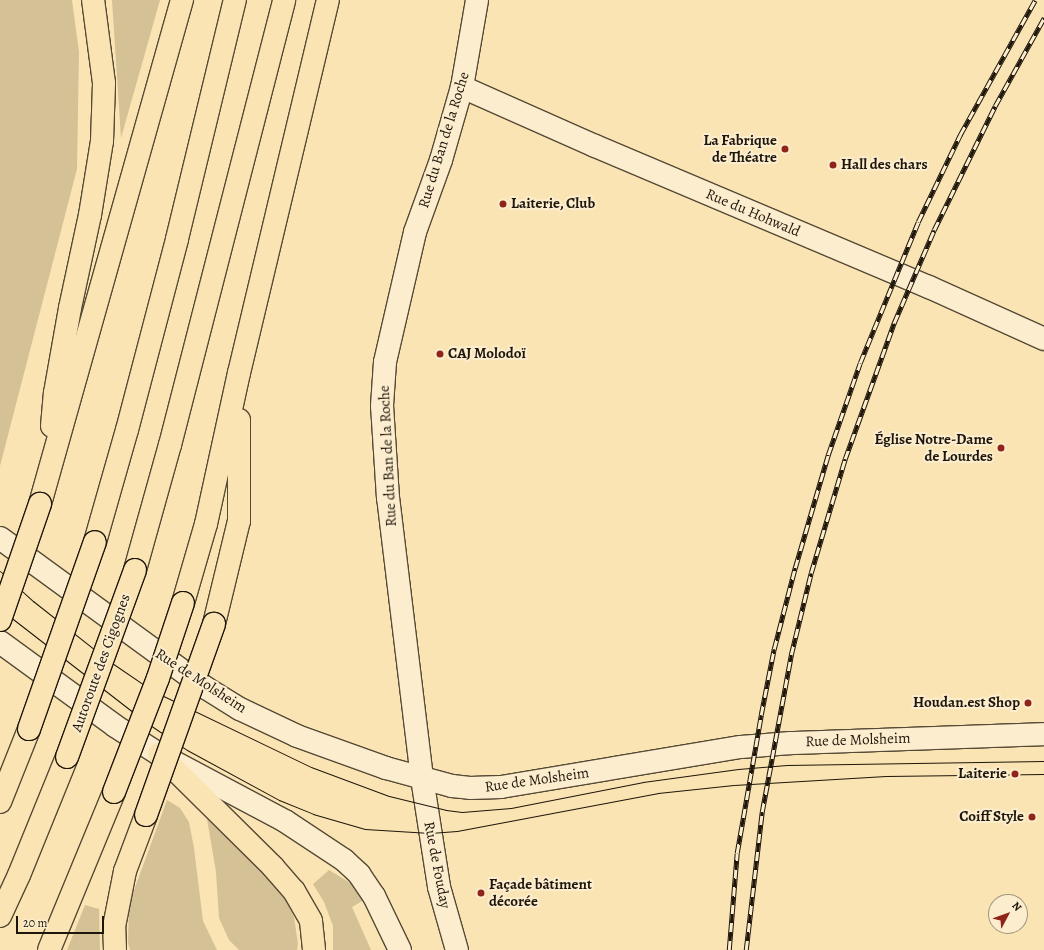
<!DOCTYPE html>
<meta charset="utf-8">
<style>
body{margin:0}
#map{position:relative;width:1044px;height:950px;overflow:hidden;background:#fbe4b3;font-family:Alegreya,serif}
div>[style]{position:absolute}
.green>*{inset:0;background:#d5c196}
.roads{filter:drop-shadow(1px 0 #554a35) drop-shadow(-1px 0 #554a35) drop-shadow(0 1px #554a35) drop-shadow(0 -1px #554a35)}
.minor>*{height:22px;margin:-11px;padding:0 11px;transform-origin:11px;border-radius:11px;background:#fcedce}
.secondary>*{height:22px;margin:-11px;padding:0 11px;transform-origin:11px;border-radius:11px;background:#fcedce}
.trunk>*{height:22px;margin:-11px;padding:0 11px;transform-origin:11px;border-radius:11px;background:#fbe4b3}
.tram>*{height:1px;margin:-0.5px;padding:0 0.5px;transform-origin:0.5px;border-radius:0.5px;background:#1e160b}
.rail>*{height:4.5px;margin-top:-2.25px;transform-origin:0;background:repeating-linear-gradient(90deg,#fcedce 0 9px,#1e160b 0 18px);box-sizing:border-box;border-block:1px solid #1e160b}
.bridges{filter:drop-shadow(1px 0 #1e160b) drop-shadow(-1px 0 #1e160b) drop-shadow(0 1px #1e160b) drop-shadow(0 -1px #1e160b)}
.trunk-bridge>*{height:22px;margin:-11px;padding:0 11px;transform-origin:11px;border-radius:11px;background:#fbe4b3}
.dots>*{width:11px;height:11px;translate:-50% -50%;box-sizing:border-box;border:2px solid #fcedce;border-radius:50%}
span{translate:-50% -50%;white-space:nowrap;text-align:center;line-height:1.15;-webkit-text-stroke:4px #fcedce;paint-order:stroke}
.street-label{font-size:15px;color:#1e160b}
.poi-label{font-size:15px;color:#1e160b;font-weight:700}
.right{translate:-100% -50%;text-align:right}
.left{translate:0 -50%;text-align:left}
.north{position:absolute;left:988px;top:894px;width:40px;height:40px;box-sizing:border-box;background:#fcedce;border:1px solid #a39780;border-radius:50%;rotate:49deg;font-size:11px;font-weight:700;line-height:16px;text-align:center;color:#1e160b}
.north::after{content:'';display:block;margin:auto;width:14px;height:18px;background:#8f2418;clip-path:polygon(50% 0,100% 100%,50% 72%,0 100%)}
.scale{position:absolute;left:16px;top:916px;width:88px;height:18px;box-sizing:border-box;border:2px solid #1e160b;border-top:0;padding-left:5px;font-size:12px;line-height:14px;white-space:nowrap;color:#1e160b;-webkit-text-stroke:3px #fcedce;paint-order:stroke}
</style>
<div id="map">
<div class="green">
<i style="clip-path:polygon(0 0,72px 0,79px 52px,77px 169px,0 466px)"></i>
<i style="clip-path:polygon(112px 0,160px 0,121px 138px)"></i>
<i style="clip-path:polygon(167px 800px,180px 808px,189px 822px,194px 848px,203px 921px,217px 950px,130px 950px,128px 943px,129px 904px)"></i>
<i style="clip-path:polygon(207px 819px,255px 860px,280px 888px,294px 917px,298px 944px,297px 950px,239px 950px,229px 940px,219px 918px,216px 872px)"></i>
<i style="clip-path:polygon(329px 870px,352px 884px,364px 900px,352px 907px,371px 950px,333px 950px,333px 926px,324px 902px,313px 884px)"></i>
<i style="clip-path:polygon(85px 905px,99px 909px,100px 950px,67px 950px)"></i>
</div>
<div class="roads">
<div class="minor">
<i style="left:462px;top:87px;width:145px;rotate:23.9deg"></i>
<i style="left:595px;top:146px;width:363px;rotate:22.9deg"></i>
<i style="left:929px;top:287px;width:126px;rotate:24.3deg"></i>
<i style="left:422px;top:778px;width:282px;rotate:-96.9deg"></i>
<i style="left:388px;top:498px;width:92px;rotate:-93.7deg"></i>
<i style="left:382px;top:406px;width:44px;rotate:-86.1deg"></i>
<i style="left:385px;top:362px;width:133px;rotate:-77deg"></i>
<i style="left:415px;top:232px;width:77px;rotate:-70.1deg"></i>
<i style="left:441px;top:160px;width:76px;rotate:-74deg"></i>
<i style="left:462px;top:87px;width:88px;rotate:-80.2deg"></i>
</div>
<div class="secondary">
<i style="left:0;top:538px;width:255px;rotate:36.1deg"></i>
<i style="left:206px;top:688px;width:40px;rotate:32deg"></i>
<i style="left:240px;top:709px;width:63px;rotate:25.3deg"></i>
<i style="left:297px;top:736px;width:95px;rotate:19.8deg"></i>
<i style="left:386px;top:768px;width:68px;rotate:15.3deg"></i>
<i style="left:452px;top:786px;width:18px;rotate:6deg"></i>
<i style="left:470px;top:788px;width:31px;rotate:-2deg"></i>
<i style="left:501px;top:787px;width:243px;rotate:-9.5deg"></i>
<i style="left:741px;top:747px;width:50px;rotate:-4.6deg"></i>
<i style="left:791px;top:743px;width:253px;rotate:-2deg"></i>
<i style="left:0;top:642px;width:142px;rotate:36.1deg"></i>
<i style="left:115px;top:726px;width:52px;rotate:32.5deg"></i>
<i style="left:159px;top:754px;width:143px;rotate:28deg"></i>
<i style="left:285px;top:821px;width:71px;rotate:33.5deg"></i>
<i style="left:344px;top:860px;width:21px;rotate:43deg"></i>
<i style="left:359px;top:874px;width:27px;rotate:56deg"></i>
<i style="left:374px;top:896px;width:60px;rotate:64.3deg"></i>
<i style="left:422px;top:778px;width:110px;rotate:81.1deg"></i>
<i style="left:439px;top:887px;width:66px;rotate:74.1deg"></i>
</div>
<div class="trunk">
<i style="left:52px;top:426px;width:33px;rotate:-85deg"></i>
<i style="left:55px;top:393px;width:86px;rotate:-80deg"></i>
<i style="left:70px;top:308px;width:95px;rotate:-77.9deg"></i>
<i style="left:90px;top:215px;width:75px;rotate:-80.8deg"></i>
<i style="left:102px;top:141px;width:58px;rotate:-88deg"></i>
<i style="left:104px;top:83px;width:84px;rotate:-97.5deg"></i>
<i style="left:40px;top:504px;width:524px;rotate:-74.27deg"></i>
<i style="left:95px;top:542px;width:116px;rotate:-74.1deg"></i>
<i style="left:127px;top:430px;width:197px;rotate:-75.3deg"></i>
<i style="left:177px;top:239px;width:246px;rotate:-76.4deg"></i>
<i style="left:135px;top:570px;width:130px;rotate:-74.4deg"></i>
<i style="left:170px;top:445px;width:459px;rotate:-75.6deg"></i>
<i style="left:183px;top:603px;width:82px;rotate:-73.8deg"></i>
<i style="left:206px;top:524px;width:155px;rotate:-77.7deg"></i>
<i style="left:239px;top:373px;width:383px;rotate:-76.6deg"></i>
<i style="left:214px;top:624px;width:106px;rotate:-76.4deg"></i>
<i style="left:239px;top:521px;width:101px;rotate:-90deg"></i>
<i style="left:159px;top:754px;width:161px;rotate:44.7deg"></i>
<i style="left:273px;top:867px;width:32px;rotate:49deg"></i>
<i style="left:294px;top:891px;width:34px;rotate:60deg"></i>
<i style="left:311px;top:921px;width:29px;rotate:84deg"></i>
<i style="left:0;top:802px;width:79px;rotate:-68.3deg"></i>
<i style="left:0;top:916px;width:45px;rotate:-65.1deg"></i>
<i style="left:19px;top:875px;width:127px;rotate:-67.9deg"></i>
<i style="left:49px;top:950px;width:171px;rotate:-67.6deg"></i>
<i style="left:115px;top:950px;width:23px;rotate:-92deg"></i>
<i style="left:114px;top:927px;width:57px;rotate:-78.9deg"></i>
<i style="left:125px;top:871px;width:60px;rotate:-69.4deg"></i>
</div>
</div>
<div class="tram">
<i style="left:0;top:571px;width:45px;rotate:42.3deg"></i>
<i style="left:33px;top:601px;width:97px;rotate:38.3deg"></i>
<i style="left:109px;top:661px;width:53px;rotate:34.3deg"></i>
<i style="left:153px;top:691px;width:175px;rotate:25.7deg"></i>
<i style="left:311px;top:767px;width:83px;rotate:20.4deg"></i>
<i style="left:389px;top:796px;width:59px;rotate:13.8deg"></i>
<i style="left:446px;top:810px;width:16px;rotate:7deg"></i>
<i style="left:462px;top:812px;width:49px;rotate:-4.7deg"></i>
<i style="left:511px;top:808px;width:135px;rotate:-11.1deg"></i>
<i style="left:643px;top:782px;width:96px;rotate:-7.8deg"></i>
<i style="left:738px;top:769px;width:49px;rotate:-4.7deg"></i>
<i style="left:787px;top:765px;width:257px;rotate:-0.9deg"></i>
<i style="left:0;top:609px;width:186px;rotate:37.8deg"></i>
<i style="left:147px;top:723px;width:48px;rotate:34deg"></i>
<i style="left:187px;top:750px;width:105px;rotate:28.5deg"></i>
<i style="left:279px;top:800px;width:37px;rotate:22deg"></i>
<i style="left:313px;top:814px;width:54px;rotate:16.1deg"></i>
<i style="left:365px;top:829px;width:65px;rotate:3.5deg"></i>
<i style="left:430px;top:833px;width:27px;rotate:-4deg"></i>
<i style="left:457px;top:831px;width:205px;rotate:-10.7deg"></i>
<i style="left:658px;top:793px;width:76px;rotate:-6deg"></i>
<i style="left:734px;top:785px;width:152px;rotate:-3.4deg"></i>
<i style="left:886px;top:776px;width:158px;rotate:-0.7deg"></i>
</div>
<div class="rail">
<i style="left:729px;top:950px;width:97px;rotate:-85.3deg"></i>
<i style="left:737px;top:853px;width:140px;rotate:-80.1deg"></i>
<i style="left:761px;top:715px;width:67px;rotate:-78.9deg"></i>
<i style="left:774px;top:649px;width:84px;rotate:-75.5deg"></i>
<i style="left:795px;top:568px;width:118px;rotate:-73.7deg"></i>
<i style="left:828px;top:455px;width:97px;rotate:-70.8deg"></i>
<i style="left:860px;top:363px;width:152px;rotate:-67.6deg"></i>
<i style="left:918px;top:222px;width:97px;rotate:-64.2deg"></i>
<i style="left:960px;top:135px;width:154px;rotate:-60.9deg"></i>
<i style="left:746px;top:950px;width:139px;rotate:-83.4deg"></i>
<i style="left:762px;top:812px;width:160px;rotate:-79.5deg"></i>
<i style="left:791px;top:655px;width:84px;rotate:-76.3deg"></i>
<i style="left:811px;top:573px;width:119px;rotate:-73.4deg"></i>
<i style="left:845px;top:459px;width:145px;rotate:-70.2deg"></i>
<i style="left:894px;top:323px;width:101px;rotate:-66.7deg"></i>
<i style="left:934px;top:230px;width:138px;rotate:-63.8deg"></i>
<i style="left:995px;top:106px;width:101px;rotate:-60.9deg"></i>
</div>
<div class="bridges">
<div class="trunk-bridge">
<i style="left:0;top:620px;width:123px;rotate:-71deg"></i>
<i style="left:29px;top:729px;width:198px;rotate:-70.6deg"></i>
<i style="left:67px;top:757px;width:199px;rotate:-70deg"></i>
<i style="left:114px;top:792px;width:122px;rotate:-68.9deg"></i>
<i style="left:158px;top:678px;width:79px;rotate:-71.6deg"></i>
<i style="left:146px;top:815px;width:203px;rotate:-70.4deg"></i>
</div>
</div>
<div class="dots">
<i style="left:785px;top:149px;background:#8f2418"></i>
<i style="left:833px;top:165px;background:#8f2418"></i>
<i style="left:503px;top:204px;background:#8f2418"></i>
<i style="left:440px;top:354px;background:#8f2418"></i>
<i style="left:1001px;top:448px;background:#8f2418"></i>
<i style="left:1028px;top:703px;background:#8f2418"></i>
<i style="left:1015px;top:774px;background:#8f2418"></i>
<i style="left:1032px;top:817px;background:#8f2418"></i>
<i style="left:481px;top:893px;background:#8f2418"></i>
</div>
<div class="street-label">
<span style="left:444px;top:140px;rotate:-73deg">Rue du Ban de la Roche</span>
<span style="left:753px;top:213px;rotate:23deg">Rue du Hohwald</span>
<span style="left:388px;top:456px;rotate:-93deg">Rue du Ban de la Roche</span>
<span style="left:101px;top:663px;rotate:-70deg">Autoroute des Cigognes</span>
<span style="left:201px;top:681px;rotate:33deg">Rue de Molsheim</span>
<span style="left:858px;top:740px;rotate:-2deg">Rue de Molsheim</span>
<span style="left:537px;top:780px;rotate:-8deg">Rue de Molsheim</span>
<span style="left:437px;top:865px;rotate:79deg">Rue de Fouday</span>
</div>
<div class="poi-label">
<span class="right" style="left:777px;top:149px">La Fabrique<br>de Théatre</span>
<span class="left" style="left:841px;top:165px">Hall des chars</span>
<span class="left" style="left:511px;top:204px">Laiterie, Club</span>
<span class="left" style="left:448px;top:354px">CAJ Molodoï</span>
<span class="right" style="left:993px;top:448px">Église Notre-Dame<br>de Lourdes</span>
<span class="right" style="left:1020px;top:703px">Houdan.est Shop</span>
<span class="right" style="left:1007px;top:774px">Laiterie</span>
<span class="right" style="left:1024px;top:817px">Coiff Style</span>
<span class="left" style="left:489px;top:893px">Façade bâtiment<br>décorée</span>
</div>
<div class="north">N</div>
<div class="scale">20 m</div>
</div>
